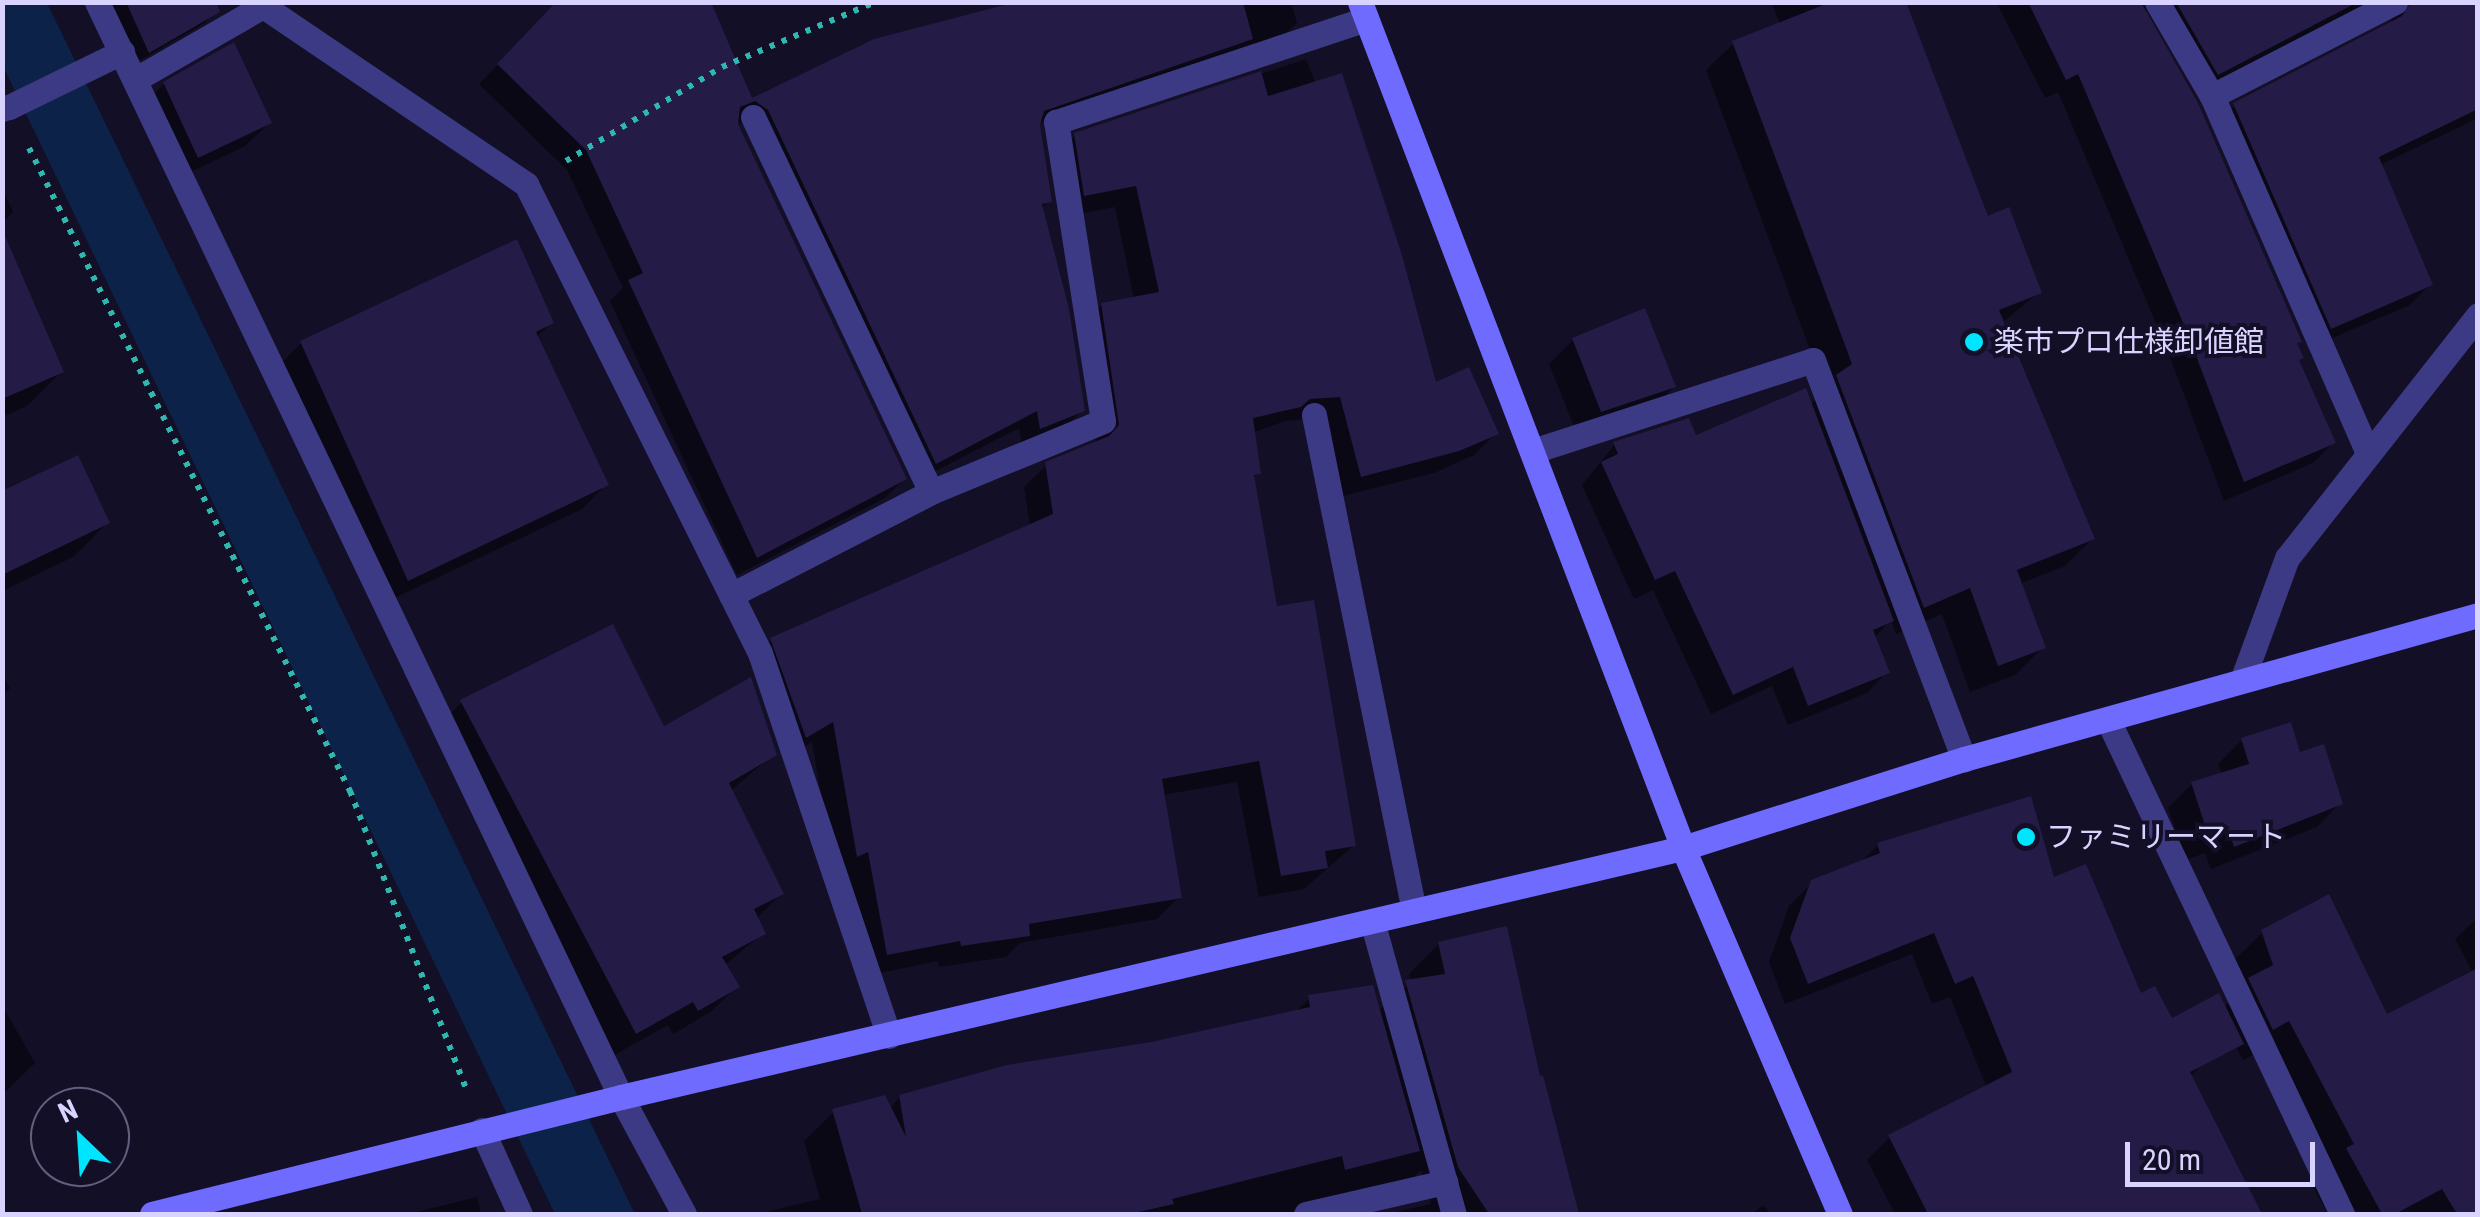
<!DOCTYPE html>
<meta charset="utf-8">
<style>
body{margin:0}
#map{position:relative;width:2480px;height:1217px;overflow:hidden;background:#130f26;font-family:"Roboto Condensed","Noto Sans JP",sans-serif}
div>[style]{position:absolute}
.water>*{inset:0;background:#0c2248}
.shadow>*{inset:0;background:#0007}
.building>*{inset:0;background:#241b47}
.path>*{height:6px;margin-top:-3px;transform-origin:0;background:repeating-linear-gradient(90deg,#2fb8b0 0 5px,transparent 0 13px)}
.lane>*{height:25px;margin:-12.5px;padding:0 12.5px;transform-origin:12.5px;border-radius:12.5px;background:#3d3a85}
.street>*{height:25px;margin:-12.5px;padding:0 12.5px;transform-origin:12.5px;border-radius:12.5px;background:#3d3a85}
.secondary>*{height:25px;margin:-12.5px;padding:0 12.5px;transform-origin:12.5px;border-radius:12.5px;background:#6f6bff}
.dots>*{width:28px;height:28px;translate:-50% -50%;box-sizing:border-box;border:5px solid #130f26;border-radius:50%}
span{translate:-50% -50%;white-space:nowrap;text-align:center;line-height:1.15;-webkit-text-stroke:8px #130f26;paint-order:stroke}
.poi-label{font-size:30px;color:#d9d4ff}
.left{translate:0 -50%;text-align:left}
.frame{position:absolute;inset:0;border:5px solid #d9d4ff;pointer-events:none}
.north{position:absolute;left:30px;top:1087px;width:100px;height:100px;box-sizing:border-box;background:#130f26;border:2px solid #625e7d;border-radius:50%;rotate:335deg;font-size:28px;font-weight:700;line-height:40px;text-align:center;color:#d9d4ff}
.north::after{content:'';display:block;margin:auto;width:35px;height:45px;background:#00e5ff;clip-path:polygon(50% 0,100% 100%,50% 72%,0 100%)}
.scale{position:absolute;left:2125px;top:1142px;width:190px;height:45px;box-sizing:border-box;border:5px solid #d9d4ff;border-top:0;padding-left:12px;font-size:30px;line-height:35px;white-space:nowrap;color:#d9d4ff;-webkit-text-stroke:8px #130f26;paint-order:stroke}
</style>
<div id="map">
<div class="water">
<i style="clip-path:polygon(3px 3px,47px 3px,635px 1214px,555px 1214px,3px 66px)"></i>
</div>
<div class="shadow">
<i style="clip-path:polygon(106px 2px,220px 2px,205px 23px,137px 62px)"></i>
<i style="clip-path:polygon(559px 2px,750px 102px,1026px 2px,1291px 2px,1297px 23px,1277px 42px,1037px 124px,1049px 201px,1041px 209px,1082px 410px,1063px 429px,1022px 446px,1019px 428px,916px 481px,749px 129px,732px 117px,904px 479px,885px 498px,737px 575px,610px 301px,623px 288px,567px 170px,479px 84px)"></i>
<i style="clip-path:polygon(1777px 2px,1903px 2px,1987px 219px,2039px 292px,2002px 323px,2093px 538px,2065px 566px,2019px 584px,2043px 647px,2015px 675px,1970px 692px,1942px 614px,1896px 634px,1891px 620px,1874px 638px,1887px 672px,1867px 693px,1788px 725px,1772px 686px,1711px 714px,1653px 590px,1634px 599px,1582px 485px,1615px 444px,1694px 439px,1810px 405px,1825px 390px,1706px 70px,1734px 43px,1780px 25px,1773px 6px)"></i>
<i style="clip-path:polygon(1996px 2px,2478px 2px,2478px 118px,2380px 165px,2430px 285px,2410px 305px,2311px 347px,2214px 126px,2234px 106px,2392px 25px,2390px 14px,2198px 93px,2151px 13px,2138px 6px,2295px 345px,2297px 361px,2333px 443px,2313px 463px,2224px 501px,2168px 352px,2058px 92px,2045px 98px)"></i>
<i style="clip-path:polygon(1306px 59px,1434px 386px,1496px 433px,1474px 455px,1434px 473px,1339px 497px,1319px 418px,1285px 421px,1252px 433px,1258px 473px,1252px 479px,1275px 609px,1354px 845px,1304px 889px,1259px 897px,1237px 782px,1162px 795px,1179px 897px,1157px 919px,1020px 943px,1006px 957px,939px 967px,938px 961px,866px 976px,835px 877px,812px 742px,784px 758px,750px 662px,772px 640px,1030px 526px,1024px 487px,1047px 465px,1096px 444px,1080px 327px,1102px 305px,1134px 299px,1115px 207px,1063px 217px,1053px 158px,1076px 135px)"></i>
<i style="clip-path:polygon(164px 84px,269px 123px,245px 146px,174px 180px,141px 108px)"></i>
<i style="clip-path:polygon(2px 187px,13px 212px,2px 223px)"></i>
<i style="clip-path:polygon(2px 236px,61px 372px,27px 406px,2px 417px)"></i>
<i style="clip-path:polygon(551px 323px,536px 338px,606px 485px,582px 509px,384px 603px,278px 367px,301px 343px)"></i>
<i style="clip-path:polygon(1573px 340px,1674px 387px,1650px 410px,1577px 434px,1549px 364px)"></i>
<i style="clip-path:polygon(2px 494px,107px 523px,73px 557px,2px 591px)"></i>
<i style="clip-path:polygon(2px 672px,10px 688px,2px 695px)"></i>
<i style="clip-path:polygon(462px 702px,663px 730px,774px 754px,730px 791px,781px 894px,756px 919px,763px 933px,724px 966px,737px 986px,712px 1011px,673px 1034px,668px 1025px,611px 1057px,437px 727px)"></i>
<i style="clip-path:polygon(2242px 740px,2298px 755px,2340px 803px,2317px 827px,2211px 869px,2205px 853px,2186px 860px,2168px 808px,2192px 784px,2222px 775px,2218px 764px)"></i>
<i style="clip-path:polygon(1878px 845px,2052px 880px,2140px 996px,2171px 1021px,2204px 1063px,2190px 1077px,2260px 1214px,1895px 1214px,1867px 1160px,1890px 1137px,1987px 1088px,1950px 997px,1932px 1004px,1912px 954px,1785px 1004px,1769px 962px,1789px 906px,1813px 882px,1859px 864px)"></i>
<i style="clip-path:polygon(2478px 917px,2478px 1203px,2466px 1214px,2328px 1214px,2312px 1185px,2318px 1179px,2253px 1055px,2243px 1060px,2218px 1013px,2236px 995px,2227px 967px,2263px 932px,2386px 1017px,2473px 973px,2455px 939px)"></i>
<i style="clip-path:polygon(1439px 944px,1557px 1148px,1576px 1214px,1387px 1214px,1431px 1204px,1421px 1170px,1393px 1199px,1324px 1214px,757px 1214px,820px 1199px,804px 1141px,834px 1112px,889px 1109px,900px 1097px,1294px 1013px,1310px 998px,1378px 1011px,1411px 982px,1409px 974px)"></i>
<i style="clip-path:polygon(2px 1005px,35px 1063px,2px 1095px)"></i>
<i style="clip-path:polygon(477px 1197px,481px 1214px,408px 1214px)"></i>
<i style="clip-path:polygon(1763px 1205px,1771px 1214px,1752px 1214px)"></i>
</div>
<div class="building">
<i style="clip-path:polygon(126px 2px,216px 2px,220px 12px,149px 53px)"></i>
<i style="clip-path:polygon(556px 2px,711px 2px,752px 98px,874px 39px,1016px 2px,1243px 2px,1253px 39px,1044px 111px,1040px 125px,1052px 202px,1042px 204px,1069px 309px,1085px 411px,1040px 429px,1037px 411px,936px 464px,768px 110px,755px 101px,740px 107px,738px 124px,907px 479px,757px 558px,628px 280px,643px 273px,586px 150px,497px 64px)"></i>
<i style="clip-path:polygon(1831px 2px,1906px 2px,1988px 216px,2009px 207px,2042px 293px,1999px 310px,2095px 539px,2017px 570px,2046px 648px,1998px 666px,1970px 588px,1924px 608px,1836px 375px,1852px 364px,1732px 41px)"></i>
<i style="clip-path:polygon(2028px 2px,2141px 2px,2198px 103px,2302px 342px,2297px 343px,2304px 358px,2299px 360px,2336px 443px,2244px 482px,2187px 332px,2078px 74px,2066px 80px)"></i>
<i style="clip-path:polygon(2176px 2px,2358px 2px,2218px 75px)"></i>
<i style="clip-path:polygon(2411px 2px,2478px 2px,2478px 109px,2379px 157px,2433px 285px,2331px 329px,2233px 103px,2402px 16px)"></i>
<i style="clip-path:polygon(234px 42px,272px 123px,198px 158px,163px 82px)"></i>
<i style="clip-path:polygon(1261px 71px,1268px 96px,1342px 73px,1402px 255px,1436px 382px,1469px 367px,1499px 434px,1459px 451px,1361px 477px,1340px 397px,1310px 399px,1301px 407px,1253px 418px,1261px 474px,1254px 475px,1277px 606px,1314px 600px,1356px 846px,1325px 851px,1328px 868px,1281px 876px,1259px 761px,1162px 779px,1182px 898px,1029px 924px,1030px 936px,961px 946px,960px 941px,887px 955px,868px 852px,857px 857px,833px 722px,806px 738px,770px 638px,1053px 514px,1045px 462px,1109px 436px,1119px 425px,1101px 303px,1159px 292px,1136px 186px,1084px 196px,1074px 133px)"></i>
<i style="clip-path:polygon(2px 229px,64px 372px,2px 399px)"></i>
<i style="clip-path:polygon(517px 239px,554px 323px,536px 332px,609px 485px,408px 581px,300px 341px)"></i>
<i style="clip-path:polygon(1645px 308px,1676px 387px,1601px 412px,1572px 338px)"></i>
<i style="clip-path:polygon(1806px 388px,1894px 621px,1873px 630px,1890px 673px,1808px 706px,1793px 667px,1733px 695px,1675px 571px,1655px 580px,1601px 462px,1618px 454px,1613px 442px,1689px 418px,1696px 435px)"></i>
<i style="clip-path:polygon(78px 455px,110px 523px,2px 575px,2px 491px)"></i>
<i style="clip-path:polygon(613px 624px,664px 726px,751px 677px,777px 755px,729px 783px,784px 894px,754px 909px,766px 934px,722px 957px,740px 987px,698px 1011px,693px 1002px,636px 1034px,460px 700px)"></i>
<i style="clip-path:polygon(2291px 722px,2300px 752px,2324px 744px,2343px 804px,2234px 847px,2229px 831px,2209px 838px,2191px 782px,2249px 764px,2241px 738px)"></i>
<i style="clip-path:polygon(2031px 796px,2054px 877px,2086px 864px,2141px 993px,2155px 986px,2172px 1018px,2219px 993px,2244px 1044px,2190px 1072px,2262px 1214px,1928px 1214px,1888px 1135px,2012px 1072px,1973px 976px,1955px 984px,1934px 933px,1808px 984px,1790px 938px,1811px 880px,1880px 853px,1877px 843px)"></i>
<i style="clip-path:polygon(2329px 894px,2387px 1014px,2478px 968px,2478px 1214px,2457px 1214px,2442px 1189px,2395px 1214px,2382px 1214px,2346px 1148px,2354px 1144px,2289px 1021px,2273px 1030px,2248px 978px,2273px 965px,2261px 930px)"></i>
<i style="clip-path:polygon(1507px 926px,1540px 1076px,1543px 1075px,1579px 1214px,1489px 1214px,1458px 1167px,1405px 980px,1445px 974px,1438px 942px)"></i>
<i style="clip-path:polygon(1373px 985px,1420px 1151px,1345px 1170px,1342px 1156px,1172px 1199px,1174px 1204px,1129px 1214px,862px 1214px,832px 1109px,885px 1095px,906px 1137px,899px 1095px,1007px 1065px,1151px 1042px,1310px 1007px,1308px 995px)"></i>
</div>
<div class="path">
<i style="left:29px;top:148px;width:719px;rotate:63.47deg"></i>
<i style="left:350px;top:791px;width:319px;rotate:68.7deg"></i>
<i style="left:566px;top:161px;width:182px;rotate:-31.1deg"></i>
<i style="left:722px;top:67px;width:166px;rotate:-23deg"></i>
</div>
<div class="lane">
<i style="left:9px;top:107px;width:126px;rotate:-26deg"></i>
</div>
<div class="street">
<i style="left:97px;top:2px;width:1214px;rotate:64.43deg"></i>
<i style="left:621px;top:1097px;width:133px;rotate:61.7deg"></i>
<i style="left:2157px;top:2px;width:109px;rotate:59.7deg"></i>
<i style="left:2212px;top:96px;width:390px;rotate:66.4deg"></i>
<i style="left:136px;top:79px;width:146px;rotate:-29.9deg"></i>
<i style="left:263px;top:6px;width:318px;rotate:34.1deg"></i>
<i style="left:526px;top:184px;width:524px;rotate:63.48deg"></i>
<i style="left:760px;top:653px;width:404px;rotate:71.4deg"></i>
<i style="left:2212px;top:96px;width:206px;rotate:-27.2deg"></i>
<i style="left:2px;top:109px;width:7px;rotate:-16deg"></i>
<i style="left:753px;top:117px;width:415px;rotate:64.6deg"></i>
<i style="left:1314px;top:415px;width:506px;rotate:78.6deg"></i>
<i style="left:1533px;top:451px;width:294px;rotate:-18deg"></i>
<i style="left:1813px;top:360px;width:427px;rotate:69.3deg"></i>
<i style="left:731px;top:595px;width:225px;rotate:-27.2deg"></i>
<i style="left:931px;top:492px;width:186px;rotate:-22.4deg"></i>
<i style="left:1103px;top:421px;width:303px;rotate:-98.9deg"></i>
<i style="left:1056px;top:122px;width:327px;rotate:-18.4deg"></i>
<i style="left:2243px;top:678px;width:128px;rotate:-69.9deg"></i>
<i style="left:2287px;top:558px;width:309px;rotate:-51.8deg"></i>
<i style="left:2108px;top:720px;width:547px;rotate:64.65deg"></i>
<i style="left:1372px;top:921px;width:304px;rotate:74.4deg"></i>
<i style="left:482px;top:1130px;width:92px;rotate:65.7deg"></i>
<i style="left:1306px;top:1214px;width:143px;rotate:-13deg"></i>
</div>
<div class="secondary">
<i style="left:1360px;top:2px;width:906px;rotate:69.1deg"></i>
<i style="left:1683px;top:848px;width:398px;rotate:66.8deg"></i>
<i style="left:152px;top:1214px;width:483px;rotate:-14deg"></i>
<i style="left:621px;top:1097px;width:1091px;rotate:-13.2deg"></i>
<i style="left:1683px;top:848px;width:295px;rotate:-17.6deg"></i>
<i style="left:1964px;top:759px;width:534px;rotate:-15.65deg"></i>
</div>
<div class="dots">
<i style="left:1974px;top:342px;background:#00e5ff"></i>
<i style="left:2026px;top:837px;background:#00e5ff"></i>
</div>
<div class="poi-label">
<span class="left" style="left:1994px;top:342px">楽市プロ仕様卸値館</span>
<span class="left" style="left:2046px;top:837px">ファミリーマート</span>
</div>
<div class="frame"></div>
<div class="north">N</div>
<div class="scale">20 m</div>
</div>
